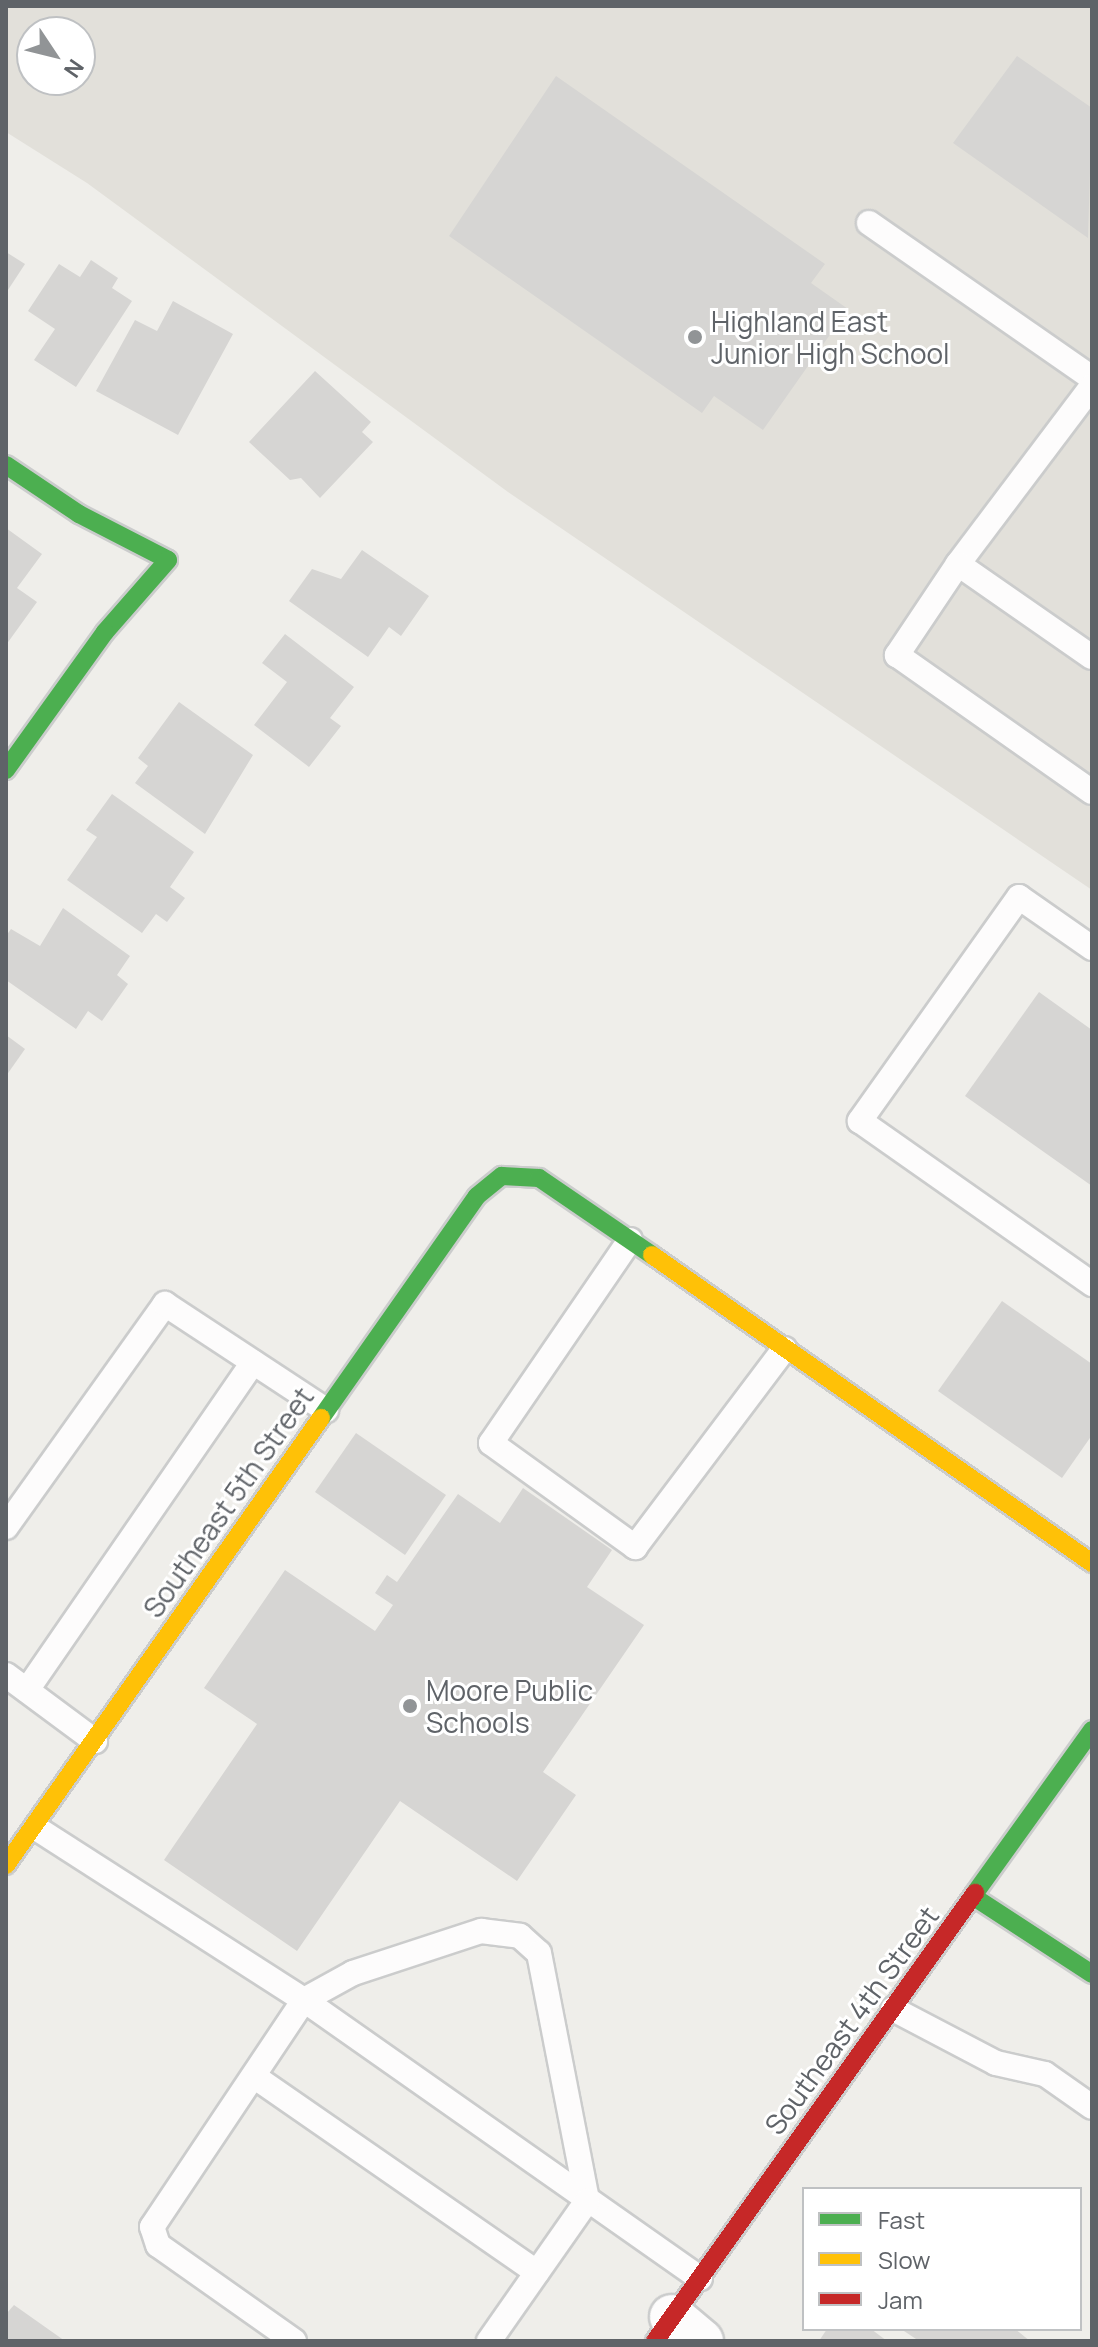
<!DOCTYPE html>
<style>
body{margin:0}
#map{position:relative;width:1098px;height:2347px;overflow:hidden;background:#efeeea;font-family:Manrope,sans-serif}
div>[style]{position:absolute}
.education>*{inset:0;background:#e2e0da}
.building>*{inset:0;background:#d6d5d3}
.roads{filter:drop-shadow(2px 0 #cbcccc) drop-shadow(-2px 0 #cbcccc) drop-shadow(0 2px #cbcccc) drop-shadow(0 -2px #cbcccc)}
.lane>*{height:24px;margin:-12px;padding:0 12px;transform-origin:12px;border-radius:12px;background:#fdfcfc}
.street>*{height:44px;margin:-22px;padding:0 22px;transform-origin:22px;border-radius:22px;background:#fdfcfc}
.fast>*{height:18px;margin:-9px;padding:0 9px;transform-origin:9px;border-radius:9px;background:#4caf50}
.slow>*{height:18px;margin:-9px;padding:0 9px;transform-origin:9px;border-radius:9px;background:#ffc107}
.jam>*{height:18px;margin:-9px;padding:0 9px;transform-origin:9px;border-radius:9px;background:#c62828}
.dots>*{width:22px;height:22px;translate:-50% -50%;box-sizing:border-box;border:4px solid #fff;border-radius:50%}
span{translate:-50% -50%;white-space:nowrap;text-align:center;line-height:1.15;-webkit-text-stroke:6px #fff;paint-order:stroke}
.poi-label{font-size:28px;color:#5f6368}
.left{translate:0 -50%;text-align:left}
.street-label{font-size:28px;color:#5f6368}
.frame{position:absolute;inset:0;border:8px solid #5f6368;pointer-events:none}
.legend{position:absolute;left:802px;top:2187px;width:280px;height:144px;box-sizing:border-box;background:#fff;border:2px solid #bfc1c3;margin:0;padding:10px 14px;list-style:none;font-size:24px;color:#5f6368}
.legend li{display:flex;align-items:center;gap:16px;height:40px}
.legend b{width:40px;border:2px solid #bfc1c3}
.north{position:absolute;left:16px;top:16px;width:80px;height:80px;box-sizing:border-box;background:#fff;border:2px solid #bfc1c3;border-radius:50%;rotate:125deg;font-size:22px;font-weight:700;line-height:32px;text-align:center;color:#5f6368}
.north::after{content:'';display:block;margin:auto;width:28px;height:36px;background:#919496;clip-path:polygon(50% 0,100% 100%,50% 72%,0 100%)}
</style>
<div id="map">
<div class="education">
<i style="clip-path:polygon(evenodd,6px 6px,1092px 6px,1092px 890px,508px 492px,87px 183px,6px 132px,6px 6px,32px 32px,80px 32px,80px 80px,32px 80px,32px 32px)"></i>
</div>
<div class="building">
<i style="clip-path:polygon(1017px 56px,1092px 108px,1088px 238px,953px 143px)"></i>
<i style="clip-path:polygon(556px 76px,825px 264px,811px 283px,848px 309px,763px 430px,714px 396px,702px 413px,449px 236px)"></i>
<i style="clip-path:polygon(6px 252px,25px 264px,6px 293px)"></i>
<i style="clip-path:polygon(91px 260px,118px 278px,112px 288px,132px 301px,76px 387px,34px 360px,55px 329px,28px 311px,59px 264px,80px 277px)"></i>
<i style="clip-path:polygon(173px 301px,233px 334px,178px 435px,96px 391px,135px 320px,157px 331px)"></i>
<i style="clip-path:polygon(315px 371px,371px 422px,362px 432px,373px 442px,320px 498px,301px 478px,290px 480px,249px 442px)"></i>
<i style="clip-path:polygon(6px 528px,42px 554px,17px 588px,37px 602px,6px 645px)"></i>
<i style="clip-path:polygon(362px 550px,429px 596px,401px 636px,389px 627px,368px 657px,289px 601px,312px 569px,341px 579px)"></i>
<i style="clip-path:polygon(285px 634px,354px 687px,330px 718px,341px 726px,309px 767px,254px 725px,287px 682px,262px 663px)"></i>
<i style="clip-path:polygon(179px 702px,253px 755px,205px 834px,135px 783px,148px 766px,138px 758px)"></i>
<i style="clip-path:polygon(112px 794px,194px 852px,170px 887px,185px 898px,167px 922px,156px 914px,142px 933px,67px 880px,97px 837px,86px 830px)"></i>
<i style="clip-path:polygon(63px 908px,130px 956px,117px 975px,128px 984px,102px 1021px,88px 1011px,76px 1029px,6px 980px,6px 936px,11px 929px,40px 946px)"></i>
<i style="clip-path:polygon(1039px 992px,1092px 1030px,1092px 1186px,965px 1096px)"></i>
<i style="clip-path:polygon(6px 1035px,25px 1049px,6px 1076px)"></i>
<i style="clip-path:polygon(1002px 1301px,1092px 1364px,1092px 1435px,1062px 1478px,938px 1391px)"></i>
<i style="clip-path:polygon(356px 1433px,446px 1495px,405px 1555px,315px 1492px)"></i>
<i style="clip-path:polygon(523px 1488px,612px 1550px,587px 1587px,644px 1625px,543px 1772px,576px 1795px,517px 1881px,400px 1801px,297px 1951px,164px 1860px,257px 1724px,204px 1688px,285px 1570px,375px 1631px,393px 1605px,375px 1593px,387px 1575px,397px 1582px,458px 1494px,500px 1523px)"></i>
<i style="clip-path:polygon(14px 2305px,65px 2341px,6px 2341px,6px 2314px)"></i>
<i style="clip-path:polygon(827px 2329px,871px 2329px,887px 2341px,819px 2341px)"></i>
<i style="clip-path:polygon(901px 2329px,1015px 2329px,1030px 2341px,919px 2341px)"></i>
</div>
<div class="roads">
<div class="lane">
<i style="left:869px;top:223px;width:272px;rotate:34.8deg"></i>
<i style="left:1092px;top:386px;width:223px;rotate:127deg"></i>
<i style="left:958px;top:564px;width:110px;rotate:123.8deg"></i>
<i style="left:897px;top:655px;width:238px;rotate:35.1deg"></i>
<i style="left:958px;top:564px;width:163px;rotate:34.8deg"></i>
<i style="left:1092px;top:948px;width:89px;rotate:-145.1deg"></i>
<i style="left:1019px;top:897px;width:275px;rotate:125.4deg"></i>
<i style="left:860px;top:1121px;width:284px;rotate:35.1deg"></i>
<i style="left:630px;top:1240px;width:246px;rotate:124.4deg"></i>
<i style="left:491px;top:1443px;width:178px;rotate:35.8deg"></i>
<i style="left:635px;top:1547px;width:248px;rotate:-53deg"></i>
<i style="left:6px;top:1527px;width:274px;rotate:-54.5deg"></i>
<i style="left:165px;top:1304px;width:193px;rotate:33.4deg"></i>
<i style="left:6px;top:1675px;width:111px;rotate:36.6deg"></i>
<i style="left:27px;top:1690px;width:398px;rotate:-55.4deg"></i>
<i style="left:36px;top:1828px;width:318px;rotate:32.7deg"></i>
<i style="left:304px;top:2000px;width:484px;rotate:35.1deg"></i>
<i style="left:893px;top:2009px;width:116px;rotate:27.7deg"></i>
<i style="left:996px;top:2063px;width:50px;rotate:12.7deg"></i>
<i style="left:1045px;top:2074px;width:57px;rotate:35.1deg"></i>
<i style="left:255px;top:2077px;width:343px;rotate:34.7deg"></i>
<i style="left:294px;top:2341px;width:166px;rotate:-144.8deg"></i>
<i style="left:158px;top:2245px;width:19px;rotate:-108deg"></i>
<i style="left:152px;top:2227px;width:273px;rotate:-56.2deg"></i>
<i style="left:304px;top:2000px;width:56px;rotate:-28.9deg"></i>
<i style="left:353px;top:1973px;width:135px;rotate:-18.2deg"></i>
<i style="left:481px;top:1931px;width:39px;rotate:7deg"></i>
<i style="left:520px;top:1936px;width:25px;rotate:42deg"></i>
<i style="left:539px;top:1953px;width:253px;rotate:79deg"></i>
<i style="left:587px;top:2201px;width:171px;rotate:125deg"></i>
</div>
<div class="street">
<i style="left:672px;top:2317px;width:38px;rotate:40deg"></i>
</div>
<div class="fast">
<i style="left:6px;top:465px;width:88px;rotate:33.9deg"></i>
<i style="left:79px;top:514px;width:100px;rotate:27.3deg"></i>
<i style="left:168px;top:560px;width:96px;rotate:131.2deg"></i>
<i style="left:105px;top:632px;width:170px;rotate:125.7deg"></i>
<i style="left:321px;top:1418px;width:271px;rotate:-54.9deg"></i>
<i style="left:477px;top:1196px;width:32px;rotate:-39deg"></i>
<i style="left:502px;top:1176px;width:37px;rotate:3deg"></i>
<i style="left:539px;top:1178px;width:137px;rotate:34.3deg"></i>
<i style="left:975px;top:1893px;width:201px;rotate:-54.3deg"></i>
<i style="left:974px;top:1897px;width:141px;rotate:33.1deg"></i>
</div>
<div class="slow">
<i style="left:652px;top:1255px;width:537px;rotate:34.99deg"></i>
<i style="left:6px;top:1865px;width:547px;rotate:-54.83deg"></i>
</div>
<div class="jam">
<i style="left:655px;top:2341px;width:551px;rotate:-54.46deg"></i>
</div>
</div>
<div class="dots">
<i style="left:695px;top:337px;background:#919496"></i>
<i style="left:410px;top:1706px;background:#919496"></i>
</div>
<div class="poi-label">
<span class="left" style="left:711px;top:337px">Highland East<br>Junior High School</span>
<span class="left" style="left:426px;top:1706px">Moore Public<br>Schools</span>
</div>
<div class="street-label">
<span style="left:228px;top:1502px;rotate:-55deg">Southeast 5th Street</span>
<span style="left:851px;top:2020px;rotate:-54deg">Southeast 4th Street</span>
</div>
<div class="frame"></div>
<ul class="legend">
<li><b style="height:10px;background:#4caf50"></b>Fast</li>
<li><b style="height:10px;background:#ffc107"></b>Slow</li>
<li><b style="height:10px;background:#c62828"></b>Jam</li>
</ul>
<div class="north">N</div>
</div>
